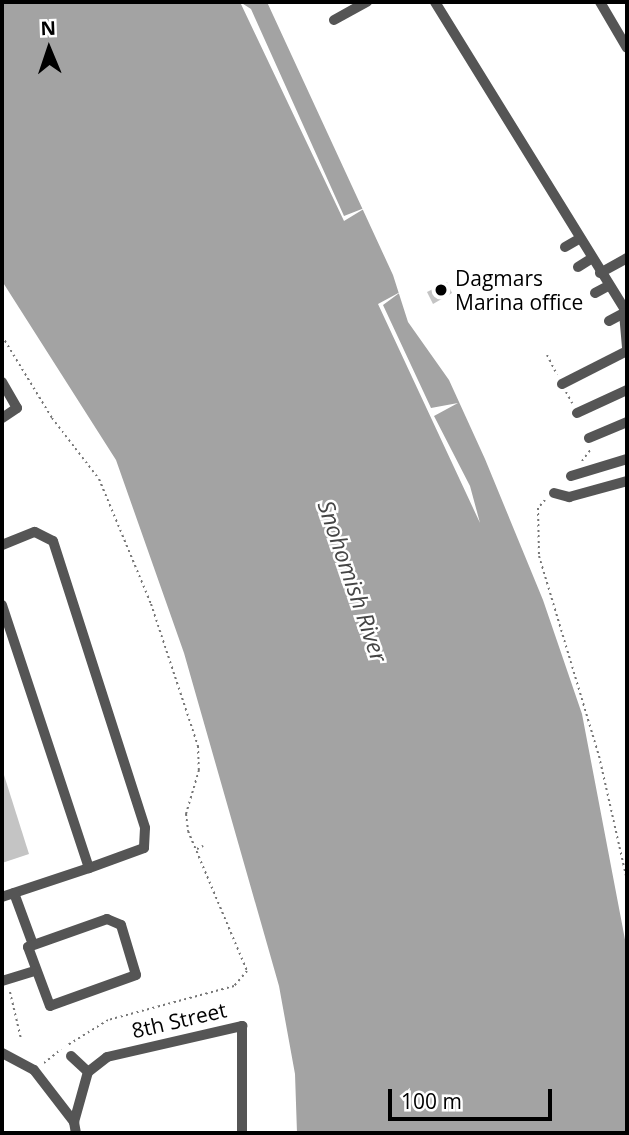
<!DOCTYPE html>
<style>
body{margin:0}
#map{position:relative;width:629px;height:1135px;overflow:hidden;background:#fff;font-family:"Open Sans",sans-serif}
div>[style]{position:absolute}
.water>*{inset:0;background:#a3a3a3}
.pier>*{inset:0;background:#fff}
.building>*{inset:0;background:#c4c4c4}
.path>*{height:2px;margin-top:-1px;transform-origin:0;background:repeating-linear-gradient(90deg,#777 0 2px,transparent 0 5.5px)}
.minor>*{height:10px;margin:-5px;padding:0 5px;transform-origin:5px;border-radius:5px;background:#555}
.dots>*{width:19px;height:19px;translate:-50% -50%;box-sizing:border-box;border:4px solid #fff;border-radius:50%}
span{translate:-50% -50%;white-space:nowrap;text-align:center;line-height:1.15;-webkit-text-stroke:5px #fff;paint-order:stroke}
.poi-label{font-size:21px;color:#000}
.left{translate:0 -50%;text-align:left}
.street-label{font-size:21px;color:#000}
.water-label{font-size:23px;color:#444;font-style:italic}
.frame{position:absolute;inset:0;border:4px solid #000;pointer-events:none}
.north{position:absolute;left:14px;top:14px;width:70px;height:70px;-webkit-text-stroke:5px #fff;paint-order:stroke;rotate:358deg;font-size:19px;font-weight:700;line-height:28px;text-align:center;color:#000}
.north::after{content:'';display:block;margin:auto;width:24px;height:32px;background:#000;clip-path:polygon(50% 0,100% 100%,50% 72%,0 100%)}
.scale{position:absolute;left:388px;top:1089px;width:164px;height:32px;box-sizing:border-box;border:4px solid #000;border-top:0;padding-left:9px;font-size:21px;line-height:24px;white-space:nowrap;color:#000;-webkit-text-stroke:5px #fff;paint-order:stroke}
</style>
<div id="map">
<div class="water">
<i style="clip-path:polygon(2px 2px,267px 2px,393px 275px,408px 322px,449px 380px,485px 459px,543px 600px,582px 714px,627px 950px,627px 1133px,297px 1133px,295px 1074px,279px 986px,184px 653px,116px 460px,2px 281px)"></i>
</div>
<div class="pier">
<i style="clip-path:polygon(240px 2px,251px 9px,344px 216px,367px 207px,344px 221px)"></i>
<i style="clip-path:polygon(402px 291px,383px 305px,431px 408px,458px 403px,434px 416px,470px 486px,480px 523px,378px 304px)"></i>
</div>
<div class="building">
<i style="clip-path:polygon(447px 282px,452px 293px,433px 304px,427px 292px)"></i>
<i style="clip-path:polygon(4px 775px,29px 854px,2px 863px,2px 776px)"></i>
</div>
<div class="path">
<i style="left:2px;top:336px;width:96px;rotate:58.6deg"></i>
<i style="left:52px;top:418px;width:77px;rotate:52.4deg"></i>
<i style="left:99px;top:479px;width:135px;rotate:67.4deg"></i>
<i style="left:151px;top:604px;width:150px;rotate:71.7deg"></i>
<i style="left:198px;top:746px;width:24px;rotate:88deg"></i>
<i style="left:199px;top:770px;width:46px;rotate:106.5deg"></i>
<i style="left:186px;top:814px;width:17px;rotate:83deg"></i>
<i style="left:188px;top:831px;width:152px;rotate:67.1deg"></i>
<i style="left:247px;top:971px;width:20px;rotate:131deg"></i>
<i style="left:234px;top:986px;width:131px;rotate:164.9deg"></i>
<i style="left:108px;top:1020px;width:49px;rotate:148.2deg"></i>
<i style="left:547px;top:355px;width:22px;rotate:63deg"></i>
<i style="left:566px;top:392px;width:13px;rotate:61deg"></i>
<i style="left:582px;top:461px;width:15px;rotate:-53deg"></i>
<i style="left:545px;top:500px;width:11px;rotate:131deg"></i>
<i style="left:538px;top:508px;width:48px;rotate:88.8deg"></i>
<i style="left:539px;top:556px;width:209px;rotate:73.3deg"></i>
<i style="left:599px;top:756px;width:127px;rotate:77.3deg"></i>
<i style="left:197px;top:849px;width:7px;rotate:-27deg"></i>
<i style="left:10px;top:992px;width:48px;rotate:76.8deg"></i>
<i style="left:44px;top:1063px;width:22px;rotate:-39deg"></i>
</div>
<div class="minor">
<i style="left:435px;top:2px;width:365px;rotate:58.3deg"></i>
<i style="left:600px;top:2px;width:53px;rotate:59.6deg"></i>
<i style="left:334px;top:20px;width:38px;rotate:-29deg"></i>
<i style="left:565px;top:247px;width:16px;rotate:-30deg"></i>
<i style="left:578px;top:267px;width:15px;rotate:-32deg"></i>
<i style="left:600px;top:273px;width:31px;rotate:-29deg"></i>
<i style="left:595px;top:293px;width:15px;rotate:-28deg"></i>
<i style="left:609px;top:321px;width:17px;rotate:-28deg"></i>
<i style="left:624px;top:313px;width:37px;rotate:85deg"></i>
<i style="left:2px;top:382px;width:30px;rotate:60deg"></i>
<i style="left:17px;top:408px;width:18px;rotate:146deg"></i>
<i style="left:562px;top:384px;width:73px;rotate:-26.9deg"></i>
<i style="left:577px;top:413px;width:55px;rotate:-24.7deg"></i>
<i style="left:589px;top:438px;width:41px;rotate:-22.8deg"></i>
<i style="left:571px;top:476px;width:59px;rotate:-16.9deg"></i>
<i style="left:554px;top:493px;width:16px;rotate:15deg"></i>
<i style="left:569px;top:497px;width:60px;rotate:-15.4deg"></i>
<i style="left:2px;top:545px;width:35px;rotate:-22deg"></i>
<i style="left:35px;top:532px;width:20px;rotate:27deg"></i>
<i style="left:53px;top:541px;width:301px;rotate:72.2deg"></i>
<i style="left:145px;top:828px;width:20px;rotate:93deg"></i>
<i style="left:144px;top:848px;width:59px;rotate:160deg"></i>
<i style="left:2px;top:605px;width:277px;rotate:71.7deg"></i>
<i style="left:89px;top:868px;width:92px;rotate:161.6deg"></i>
<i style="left:14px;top:893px;width:52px;rotate:69.8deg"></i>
<i style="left:107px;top:919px;width:15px;rotate:23deg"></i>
<i style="left:121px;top:925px;width:52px;rotate:73.3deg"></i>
<i style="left:136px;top:975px;width:91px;rotate:160.2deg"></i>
<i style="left:50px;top:1006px;width:63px;rotate:-110.4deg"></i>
<i style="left:28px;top:947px;width:84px;rotate:-19.5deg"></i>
<i style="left:2px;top:981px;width:34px;rotate:-17deg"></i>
<i style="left:2px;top:1053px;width:36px;rotate:28deg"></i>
<i style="left:34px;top:1070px;width:66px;rotate:52.4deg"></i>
<i style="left:74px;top:1122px;width:11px;rotate:80deg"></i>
<i style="left:71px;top:1056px;width:23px;rotate:43deg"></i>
<i style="left:88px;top:1072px;width:24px;rotate:-38deg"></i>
<i style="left:107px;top:1057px;width:139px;rotate:-12.9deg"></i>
<i style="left:242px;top:1026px;width:107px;rotate:90deg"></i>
<i style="left:74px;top:1122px;width:52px;rotate:-74.4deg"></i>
</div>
<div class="dots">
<i style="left:441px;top:290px;background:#000"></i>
</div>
<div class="poi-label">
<span class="left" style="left:455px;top:290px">Dagmars<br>Marina office</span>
</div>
<div class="street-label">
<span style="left:179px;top:1020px;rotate:-13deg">8th Street</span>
</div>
<div class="water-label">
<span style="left:353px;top:581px;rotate:71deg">Snohomish River</span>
</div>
<div class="frame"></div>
<div class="north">N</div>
<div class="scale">100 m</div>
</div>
